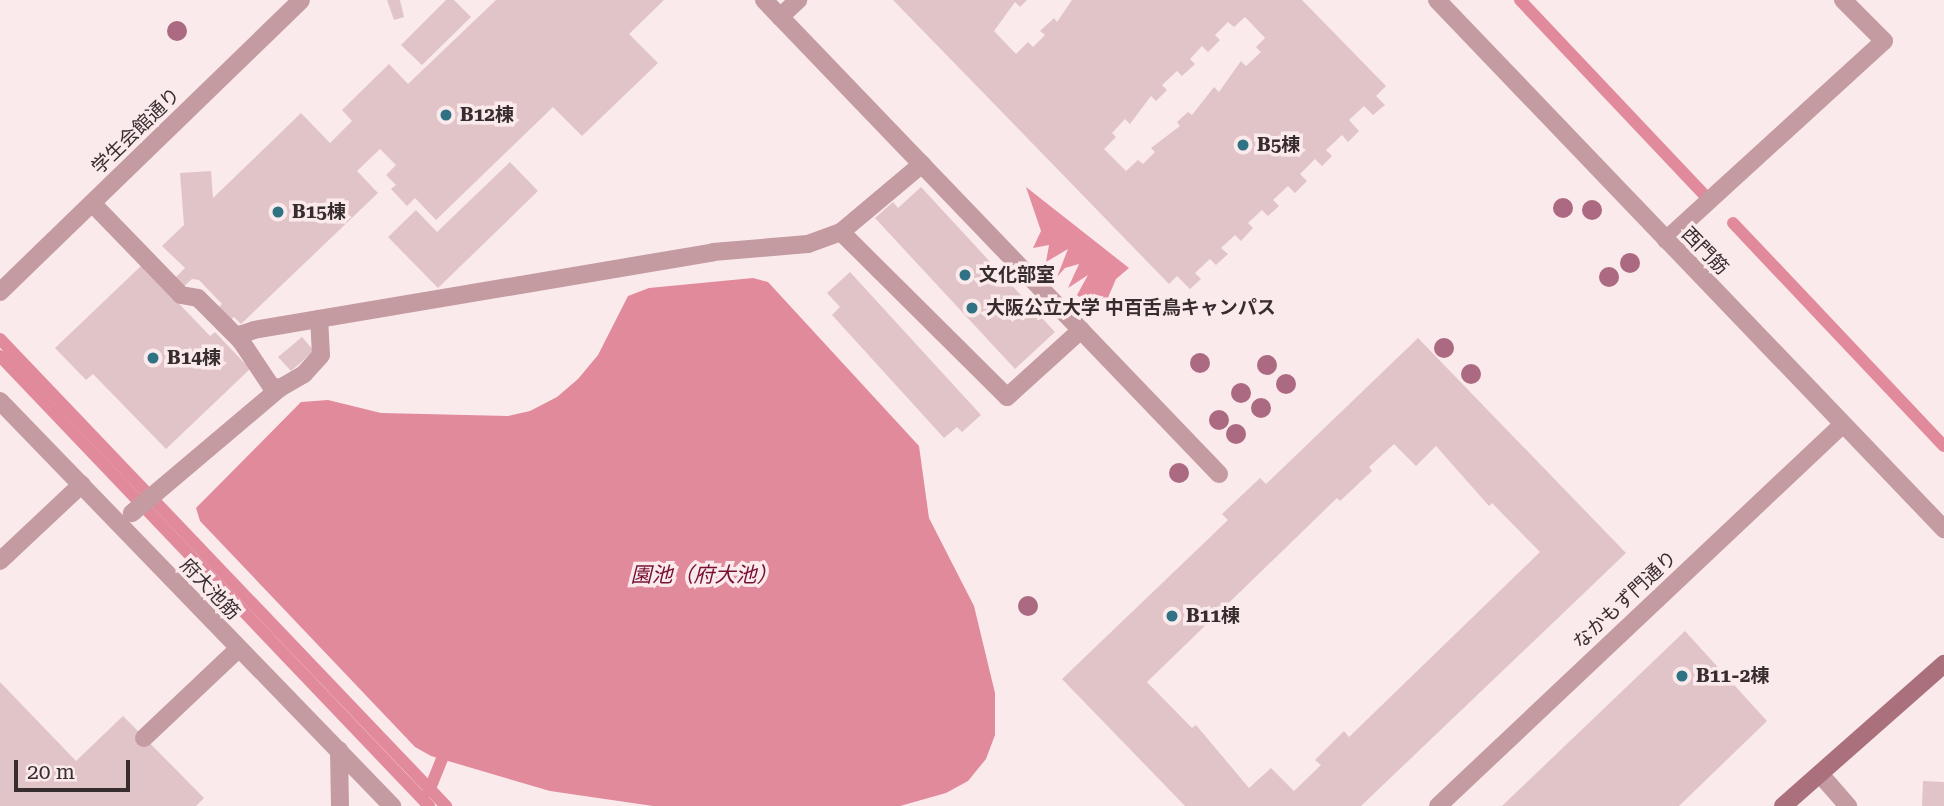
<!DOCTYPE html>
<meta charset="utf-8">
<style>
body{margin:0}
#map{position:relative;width:1944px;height:806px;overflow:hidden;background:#fbeaec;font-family:"Roboto Serif","Noto Sans JP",serif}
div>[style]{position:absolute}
.forest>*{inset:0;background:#e48d9f}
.water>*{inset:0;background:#e18a9c}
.stream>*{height:12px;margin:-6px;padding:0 6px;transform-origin:6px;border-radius:6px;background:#e18a9c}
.building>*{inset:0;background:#e0c4c8}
.lane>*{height:18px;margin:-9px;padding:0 9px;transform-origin:9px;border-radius:9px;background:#c39ba1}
.secondary>*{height:18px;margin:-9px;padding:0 9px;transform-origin:9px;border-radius:9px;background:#aa717c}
.trees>*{width:20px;height:20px;margin:-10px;border-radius:50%;background:#ac6982}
.dots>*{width:19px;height:19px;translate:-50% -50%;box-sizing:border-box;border:4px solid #fbeaec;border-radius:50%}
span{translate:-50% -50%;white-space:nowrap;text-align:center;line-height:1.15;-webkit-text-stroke:7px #fbeaec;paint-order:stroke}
.poi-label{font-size:19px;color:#372c2e;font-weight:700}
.left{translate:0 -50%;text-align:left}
.street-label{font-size:19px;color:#372c2e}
.water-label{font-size:21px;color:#770e34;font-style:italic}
.scale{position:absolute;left:14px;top:760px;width:116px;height:32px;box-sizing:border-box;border:4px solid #372c2e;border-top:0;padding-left:9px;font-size:21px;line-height:24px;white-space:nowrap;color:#372c2e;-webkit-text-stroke:5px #fbeaec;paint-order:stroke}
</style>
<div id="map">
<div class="forest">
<i style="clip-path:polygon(1026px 187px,1129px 268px,1116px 279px,1107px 300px,1093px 296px,1088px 304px,1077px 295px,1088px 275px,1068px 288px,1079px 264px,1065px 268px,1057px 277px,1068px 249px,1046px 262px,1049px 245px,1033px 248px,1041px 231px)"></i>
</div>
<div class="water">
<i style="clip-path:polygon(753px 278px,768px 282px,919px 446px,929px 518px,974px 606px,995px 693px,995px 735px,986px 759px,968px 781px,946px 793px,900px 806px,653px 806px,550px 791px,431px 756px,415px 747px,200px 521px,196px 508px,301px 402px,328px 400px,381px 413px,508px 416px,530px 411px,557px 397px,578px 379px,598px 355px,628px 296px,649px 288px)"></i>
</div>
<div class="stream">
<i style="left:1520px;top:0;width:272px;rotate:46.6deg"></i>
<i style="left:1733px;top:223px;width:307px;rotate:46.6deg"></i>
<i style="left:0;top:339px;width:646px;rotate:46.32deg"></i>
<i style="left:0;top:356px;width:622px;rotate:46.37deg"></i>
<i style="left:429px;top:791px;width:35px;rotate:-68deg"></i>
</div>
<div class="building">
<i style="clip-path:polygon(387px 0,400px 0,404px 17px,394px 20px)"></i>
<i style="clip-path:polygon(446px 0,454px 0,471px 17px,422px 65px,401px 45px)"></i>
<i style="clip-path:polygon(496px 0,664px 0,629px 34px,658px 63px,582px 136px,553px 107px,436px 220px,415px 198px,407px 206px,391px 189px,396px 185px,386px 175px,396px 165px,380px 149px,357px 171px,378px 193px,241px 324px,234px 317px,229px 321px,217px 309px,222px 304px,199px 280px,192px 279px,181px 289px,173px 280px,185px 268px,162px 246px,184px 225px,180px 173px,211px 171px,213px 198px,301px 113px,330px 143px,352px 121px,342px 110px,389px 64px,408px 84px)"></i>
<i style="clip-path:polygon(evenodd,893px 0,1027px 0,1020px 7px,1015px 2px,994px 31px,1016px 54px,1028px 42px,1033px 47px,1045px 35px,1040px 31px,1054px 18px,1057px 22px,1072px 0,1302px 0,1386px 86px,1376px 96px,1385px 105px,1373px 115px,1364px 106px,1349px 120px,1359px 131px,1348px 142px,1342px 135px,1326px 150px,1332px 156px,1322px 166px,1315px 159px,1300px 174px,1307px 181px,1295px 193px,1288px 186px,1273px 200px,1279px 206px,1268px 216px,1262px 210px,1248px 223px,1253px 228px,1241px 241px,1235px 235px,1221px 248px,1228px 254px,1216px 265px,1210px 259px,1195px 273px,1201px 279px,1190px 289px,1177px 276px,1169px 284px,893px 0,1245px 17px,1265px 38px,1256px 47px,1261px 52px,1246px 66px,1241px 61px,1219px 92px,1214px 87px,1192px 115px,1188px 112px,1177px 122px,1180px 126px,1151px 148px,1155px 152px,1143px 164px,1138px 160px,1126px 171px,1104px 149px,1116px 137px,1112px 133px,1125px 119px,1130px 124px,1151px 96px,1156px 101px,1167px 90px,1162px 85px,1177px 71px,1182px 76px,1195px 64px,1190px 59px,1202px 46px,1208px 52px,1220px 40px,1215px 35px,1228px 22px,1234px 27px,1245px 17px)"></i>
<i style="clip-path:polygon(510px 162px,538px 191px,438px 288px,388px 237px,416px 210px,437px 232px)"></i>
<i style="clip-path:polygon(921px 187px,1055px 332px,1015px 369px,875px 218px,893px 202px,898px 208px)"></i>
<i style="clip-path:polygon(142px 265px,210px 336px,215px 332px,250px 369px,166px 449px,93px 374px,86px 380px,55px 348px)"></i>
<i style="clip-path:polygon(850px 272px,981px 415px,962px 432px,957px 427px,944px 438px,832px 315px,840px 307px,827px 293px)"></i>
<i style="clip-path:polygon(302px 337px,314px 351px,291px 371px,278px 357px)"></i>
<i style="clip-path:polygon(evenodd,1418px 338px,1626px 553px,1361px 806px,1185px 806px,1062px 679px,1228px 520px,1222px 514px,1260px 478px,1266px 484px,1418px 338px,1394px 444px,1416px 466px,1436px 446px,1489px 506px,1492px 503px,1540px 552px,1349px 737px,1344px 731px,1315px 760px,1321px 765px,1294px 791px,1271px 768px,1249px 788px,1196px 725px,1192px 728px,1147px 682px,1337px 498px,1340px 501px,1372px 471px,1369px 467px,1394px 444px)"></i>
<i style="clip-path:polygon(1685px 631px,1767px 721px,1679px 806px,1502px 806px)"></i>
<i style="clip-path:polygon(0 682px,76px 761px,123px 716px,204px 798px,196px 806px,0 806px)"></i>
<i style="clip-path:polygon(1923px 781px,1944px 782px,1944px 806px,1922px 806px)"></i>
</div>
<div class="lane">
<i style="left:764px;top:0;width:657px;rotate:46.17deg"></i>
<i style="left:1437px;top:0;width:733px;rotate:46.22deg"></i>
<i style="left:780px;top:17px;width:25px;rotate:-43deg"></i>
<i style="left:922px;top:164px;width:106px;rotate:140deg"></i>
<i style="left:841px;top:232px;width:234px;rotate:44.8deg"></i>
<i style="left:1007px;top:397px;width:100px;rotate:-42.2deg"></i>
<i style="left:92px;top:203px;width:128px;rotate:45.9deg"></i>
<i style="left:181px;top:295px;width:17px;rotate:10deg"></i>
<i style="left:198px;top:298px;width:61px;rotate:45deg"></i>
<i style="left:241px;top:341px;width:54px;rotate:56.3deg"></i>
<i style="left:271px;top:386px;width:9px;rotate:13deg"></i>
<i style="left:280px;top:388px;width:194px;rotate:139.8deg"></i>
<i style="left:1666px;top:240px;width:295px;rotate:-42.4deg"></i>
<i style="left:1884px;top:41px;width:58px;rotate:-135deg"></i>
<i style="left:0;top:292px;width:419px;rotate:-44.1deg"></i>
<i style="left:241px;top:341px;width:7px;rotate:-82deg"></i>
<i style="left:242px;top:334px;width:13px;rotate:-18deg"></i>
<i style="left:254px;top:330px;width:466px;rotate:-9.6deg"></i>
<i style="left:713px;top:252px;width:95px;rotate:-4.8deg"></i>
<i style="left:808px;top:244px;width:35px;rotate:-20deg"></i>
<i style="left:280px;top:388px;width:28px;rotate:-30deg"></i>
<i style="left:304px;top:374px;width:25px;rotate:-48deg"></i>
<i style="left:321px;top:355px;width:36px;rotate:-93deg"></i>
<i style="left:0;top:401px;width:564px;rotate:45.93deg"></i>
<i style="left:0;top:561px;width:112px;rotate:-43.2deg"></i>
<i style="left:144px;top:738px;width:129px;rotate:-43.4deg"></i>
<i style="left:339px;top:750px;width:56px;rotate:89deg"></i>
<i style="left:1820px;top:774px;width:43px;rotate:48.8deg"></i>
<i style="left:1438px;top:806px;width:555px;rotate:-43.32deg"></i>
</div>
<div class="secondary">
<i style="left:1783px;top:806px;width:215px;rotate:-41.4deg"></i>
</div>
<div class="trees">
<i style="left:177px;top:31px"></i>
<i style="left:1563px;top:208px"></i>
<i style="left:1592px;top:210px"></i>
<i style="left:1630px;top:263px"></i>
<i style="left:1609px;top:277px"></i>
<i style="left:1444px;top:348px"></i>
<i style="left:1200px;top:363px"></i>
<i style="left:1267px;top:365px"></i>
<i style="left:1471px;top:374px"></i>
<i style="left:1286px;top:384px"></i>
<i style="left:1241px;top:393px"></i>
<i style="left:1261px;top:408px"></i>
<i style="left:1219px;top:420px"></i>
<i style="left:1236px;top:434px"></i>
<i style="left:1179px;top:473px"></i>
<i style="left:1028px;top:606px"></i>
</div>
<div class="dots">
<i style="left:446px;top:115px;background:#2f7283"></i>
<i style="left:1243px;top:145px;background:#2f7283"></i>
<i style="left:278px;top:212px;background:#2f7283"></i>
<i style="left:965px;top:275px;background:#2f7283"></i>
<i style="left:972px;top:308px;background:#2f7283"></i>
<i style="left:153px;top:358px;background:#2f7283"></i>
<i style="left:1172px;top:616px;background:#2f7283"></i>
<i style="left:1682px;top:676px;background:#2f7283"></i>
</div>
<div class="poi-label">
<span class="left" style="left:460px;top:115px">B12棟</span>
<span class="left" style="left:1257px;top:145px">B5棟</span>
<span class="left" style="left:292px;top:212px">B15棟</span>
<span class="left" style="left:979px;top:275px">文化部室</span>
<span class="left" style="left:986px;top:308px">大阪公立大学 中百舌鳥キャンパス</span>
<span class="left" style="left:167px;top:358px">B14棟</span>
<span class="left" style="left:1186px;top:616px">B11棟</span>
<span class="left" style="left:1696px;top:676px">B11-2棟</span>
</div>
<div class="street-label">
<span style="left:136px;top:131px;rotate:-44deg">学生会館通り</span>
<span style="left:1705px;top:251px;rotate:46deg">西門筋</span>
<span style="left:210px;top:589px;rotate:46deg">府大池筋</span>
<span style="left:1625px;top:600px;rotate:-43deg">なかもず門通り</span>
</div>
<div class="water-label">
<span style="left:704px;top:575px">園池（府大池）</span>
</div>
<div class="scale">20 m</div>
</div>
